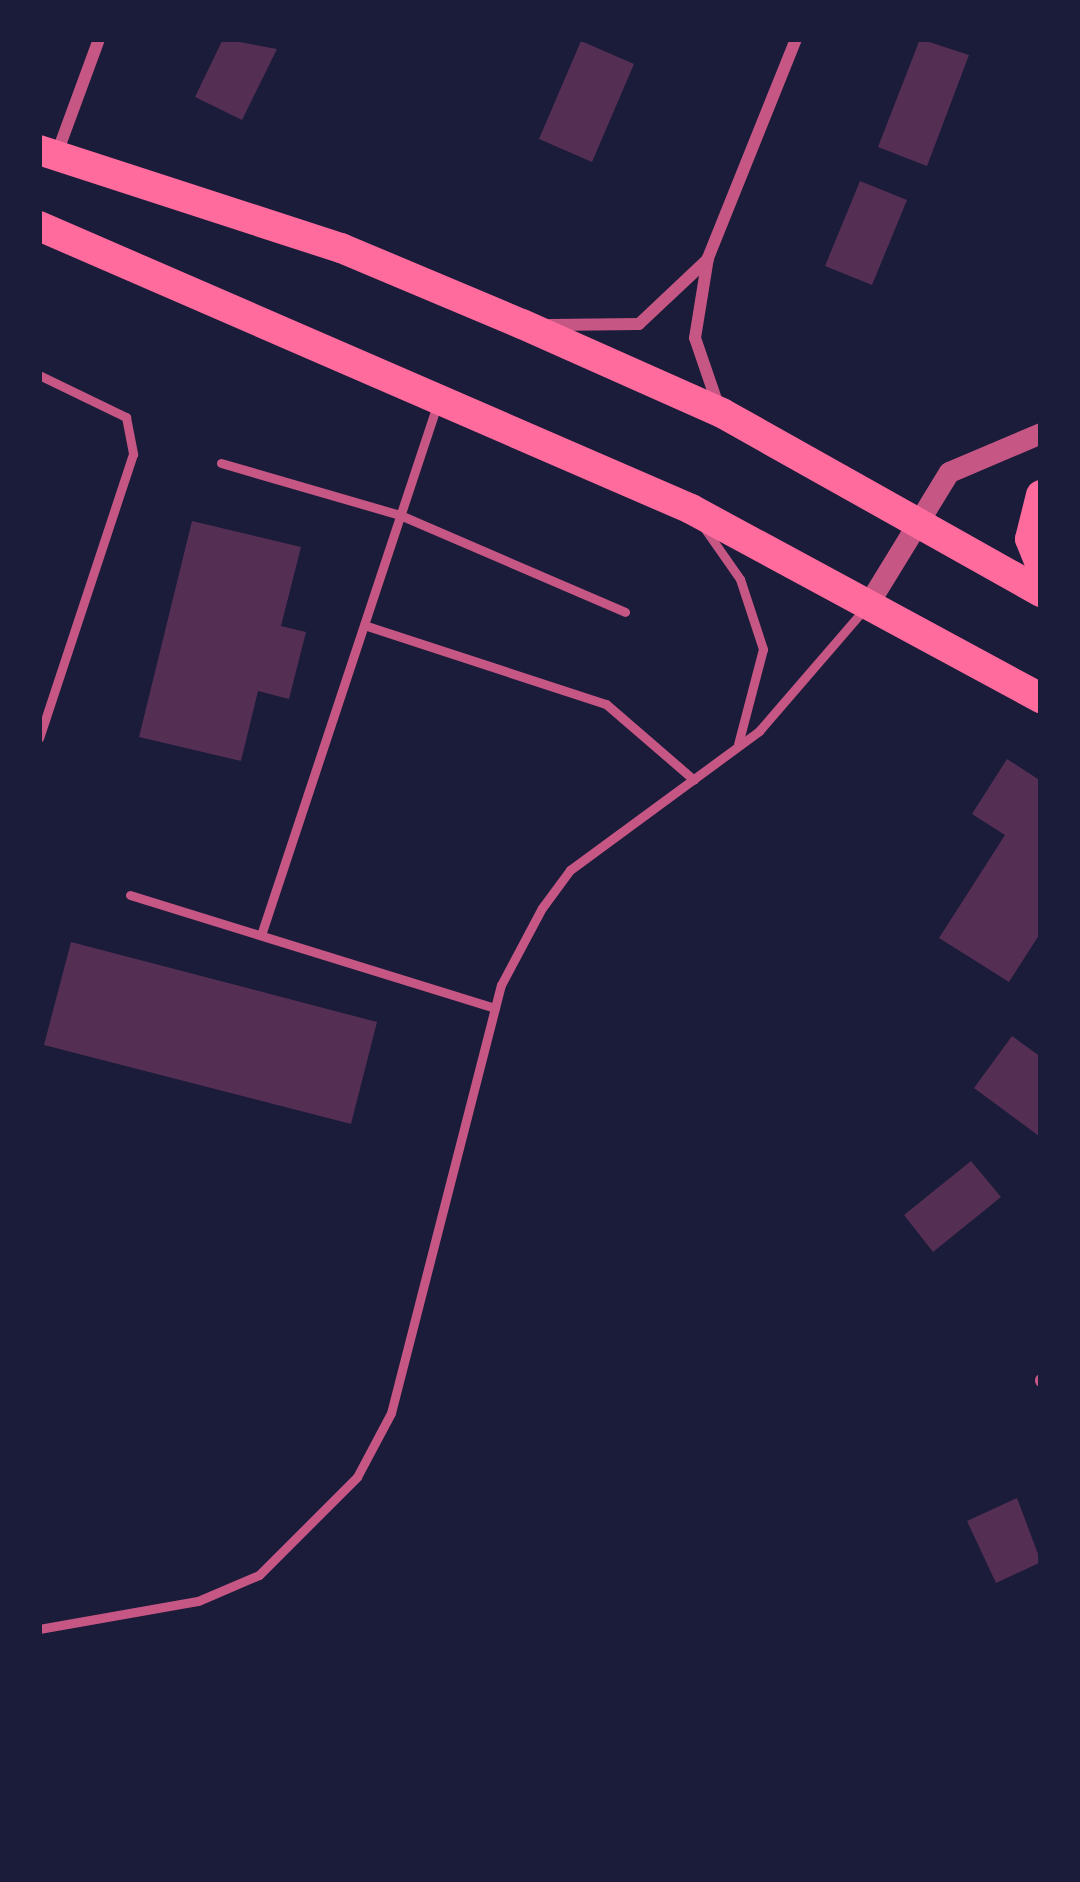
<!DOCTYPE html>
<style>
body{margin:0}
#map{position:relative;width:1080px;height:1882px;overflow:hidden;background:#1b1b3a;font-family:Cabin,sans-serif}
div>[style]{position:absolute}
.building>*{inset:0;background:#542f53}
.service>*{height:9px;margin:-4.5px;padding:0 4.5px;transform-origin:4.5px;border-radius:4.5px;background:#c65784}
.minor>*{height:12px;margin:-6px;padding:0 6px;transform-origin:6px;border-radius:6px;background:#c65784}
.tertiary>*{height:21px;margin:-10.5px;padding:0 10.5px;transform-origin:10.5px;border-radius:10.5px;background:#c65784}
.primary>*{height:30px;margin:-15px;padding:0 15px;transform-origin:15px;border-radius:15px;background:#ff6b9d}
span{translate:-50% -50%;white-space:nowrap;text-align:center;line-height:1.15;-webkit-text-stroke:9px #1b1b3a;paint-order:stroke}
.frame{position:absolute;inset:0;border:42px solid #1b1b3a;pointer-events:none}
</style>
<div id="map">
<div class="building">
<i style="clip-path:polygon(223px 39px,277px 49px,242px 120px,195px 97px)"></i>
<i style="clip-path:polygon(920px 39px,969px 55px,927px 166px,878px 147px)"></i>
<i style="clip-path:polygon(581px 41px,634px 64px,592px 162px,539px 139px)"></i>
<i style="clip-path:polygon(860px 181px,907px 200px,872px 285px,825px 266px)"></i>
<i style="clip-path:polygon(192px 521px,301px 547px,281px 626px,306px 632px,289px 699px,258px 691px,241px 761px,139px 737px)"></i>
<i style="clip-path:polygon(1007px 759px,1041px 781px,1041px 932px,1009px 982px,939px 938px,1005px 835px,972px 814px)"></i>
<i style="clip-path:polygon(71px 942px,377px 1022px,351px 1124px,44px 1045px)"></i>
<i style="clip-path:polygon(1012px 1036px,1041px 1057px,1039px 1136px,974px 1088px)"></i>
<i style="clip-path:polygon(971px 1161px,1001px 1197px,933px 1252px,904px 1215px)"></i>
<i style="clip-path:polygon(1017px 1498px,1041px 1562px,996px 1583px,967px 1521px)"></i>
</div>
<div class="service">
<i style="left:39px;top:375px;width:97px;rotate:25.8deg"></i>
<i style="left:126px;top:417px;width:38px;rotate:79deg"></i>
<i style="left:133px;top:454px;width:299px;rotate:108.3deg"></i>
<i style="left:221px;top:463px;width:186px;rotate:16.2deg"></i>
<i style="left:400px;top:515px;width:245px;rotate:23.3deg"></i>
<i style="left:705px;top:529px;width:61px;rotate:55deg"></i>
<i style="left:740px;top:579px;width:74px;rotate:71.8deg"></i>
<i style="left:763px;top:649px;width:98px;rotate:104.7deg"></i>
<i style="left:364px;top:625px;width:255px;rotate:18.1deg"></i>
<i style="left:606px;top:704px;width:116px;rotate:40.8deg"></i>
<i style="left:130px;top:895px;width:382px;rotate:17.2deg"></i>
<i style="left:261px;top:935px;width:558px;rotate:-71.63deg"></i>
<i style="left:39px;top:1629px;width:161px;rotate:-10deg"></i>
<i style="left:198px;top:1601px;width:66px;rotate:-23.1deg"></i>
<i style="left:259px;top:1575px;width:139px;rotate:-45deg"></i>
<i style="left:357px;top:1477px;width:72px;rotate:-62deg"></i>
<i style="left:391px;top:1413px;width:442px;rotate:-75.6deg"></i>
<i style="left:501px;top:985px;width:87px;rotate:-62deg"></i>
<i style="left:542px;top:908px;width:47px;rotate:-53.6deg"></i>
<i style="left:570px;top:870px;width:235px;rotate:-36.3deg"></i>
<i style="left:759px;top:731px;width:162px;rotate:-49.2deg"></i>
</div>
<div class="minor">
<i style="left:56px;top:156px;width:125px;rotate:-69.8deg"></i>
<i style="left:550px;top:325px;width:89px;rotate:-0.6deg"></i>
<i style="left:639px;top:324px;width:95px;rotate:-43.3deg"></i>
<i style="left:718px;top:405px;width:71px;rotate:-108.9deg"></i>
<i style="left:695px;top:338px;width:81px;rotate:-80.8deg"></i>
<i style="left:708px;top:258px;width:236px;rotate:-68.1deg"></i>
<i style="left:1041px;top:1380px;width:1px;rotate:90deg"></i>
</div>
<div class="tertiary">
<i style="left:868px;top:604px;width:155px;rotate:-58.5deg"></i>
<i style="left:949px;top:472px;width:100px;rotate:-23deg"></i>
</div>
<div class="primary">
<i style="left:39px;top:150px;width:318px;rotate:18deg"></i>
<i style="left:341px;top:248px;width:196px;rotate:22.8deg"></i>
<i style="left:522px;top:324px;width:219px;rotate:24deg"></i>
<i style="left:722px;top:413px;width:366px;rotate:29.3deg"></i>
<i style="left:39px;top:226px;width:711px;rotate:23.46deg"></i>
<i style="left:691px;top:509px;width:398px;rotate:28.4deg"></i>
<i style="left:1041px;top:495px;width:45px;rotate:104deg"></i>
<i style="left:1030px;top:539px;width:29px;rotate:68deg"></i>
</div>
<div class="frame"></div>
</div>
